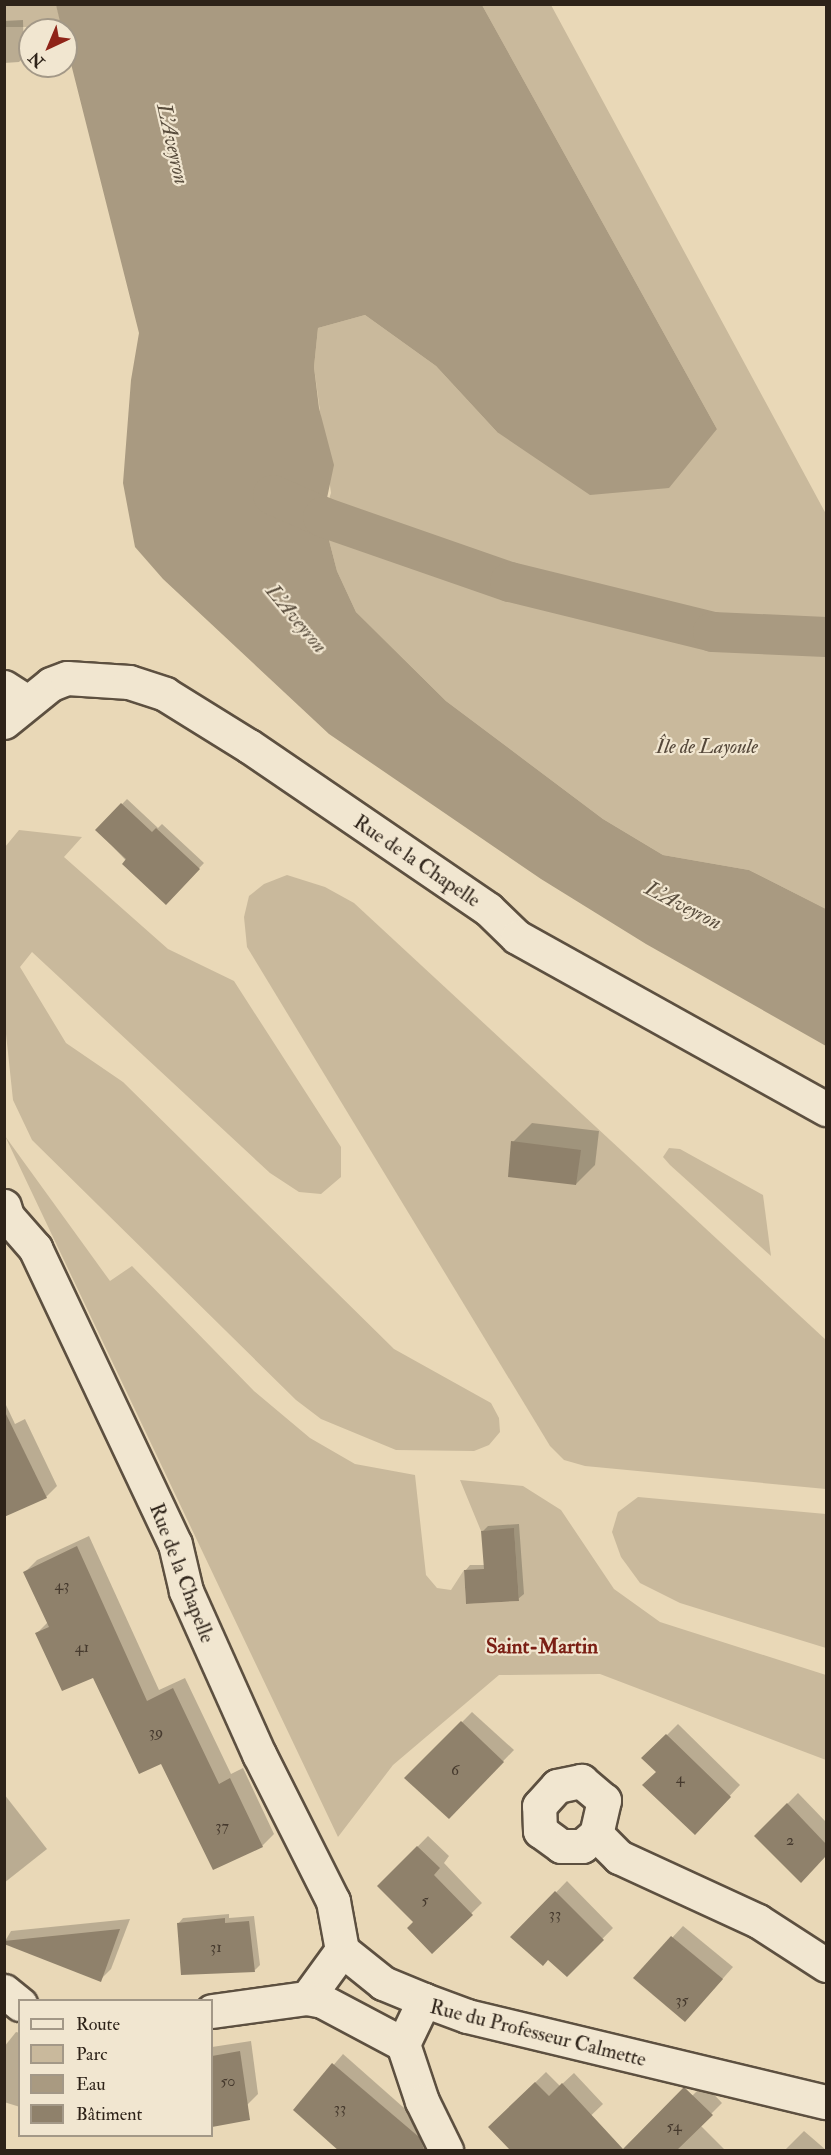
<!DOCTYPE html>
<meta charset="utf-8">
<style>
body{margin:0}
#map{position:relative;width:831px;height:2155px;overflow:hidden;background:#e9d8b7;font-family:"IM FELL Double Pica",serif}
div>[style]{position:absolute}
.green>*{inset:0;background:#c9b99c}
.water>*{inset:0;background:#a99a81}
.shadow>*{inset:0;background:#0003}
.canal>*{height:40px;margin:-20px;padding:0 20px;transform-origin:20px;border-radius:20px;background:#a99a81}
.building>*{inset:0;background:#8f816b}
.roads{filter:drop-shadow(2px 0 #5d5040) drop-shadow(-2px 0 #5d5040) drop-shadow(0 2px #5d5040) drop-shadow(0 -2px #5d5040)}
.minor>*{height:33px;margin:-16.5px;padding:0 16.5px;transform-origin:16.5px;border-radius:16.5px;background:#f1e6d0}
span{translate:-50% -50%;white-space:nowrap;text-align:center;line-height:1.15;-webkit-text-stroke:4.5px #f1e6d0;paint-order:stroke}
.number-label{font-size:16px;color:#463a2e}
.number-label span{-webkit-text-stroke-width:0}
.park-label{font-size:20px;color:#55483a;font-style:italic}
.street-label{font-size:20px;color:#2e2319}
.water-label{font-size:21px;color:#594d3d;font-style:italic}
.neighbourhood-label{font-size:21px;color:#7a1f14;font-weight:700}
.frame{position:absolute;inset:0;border:6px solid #2e2319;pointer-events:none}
.legend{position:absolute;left:18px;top:1999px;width:195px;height:138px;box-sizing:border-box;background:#f1e6d0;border:2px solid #a39887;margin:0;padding:8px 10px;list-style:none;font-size:18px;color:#2e2319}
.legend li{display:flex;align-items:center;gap:12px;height:30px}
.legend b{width:30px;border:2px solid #a39887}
.north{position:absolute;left:18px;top:18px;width:60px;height:60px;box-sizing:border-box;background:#f1e6d0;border:2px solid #a39887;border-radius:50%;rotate:224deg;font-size:16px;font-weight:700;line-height:24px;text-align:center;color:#2e2319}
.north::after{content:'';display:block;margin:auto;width:21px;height:27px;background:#8f2418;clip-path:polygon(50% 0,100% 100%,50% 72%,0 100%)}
</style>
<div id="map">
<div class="green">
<i style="clip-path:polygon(56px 4px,62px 27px,5px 27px,5px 5px)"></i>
<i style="clip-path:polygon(482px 5px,551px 5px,826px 514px,826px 909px,749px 870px,663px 855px,603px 819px,446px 701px,356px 612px,337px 571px,323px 517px,331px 493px,314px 367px,318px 328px,365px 315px,436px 366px,497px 432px,717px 429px)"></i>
<i style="clip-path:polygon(19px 830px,82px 837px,64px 857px,168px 949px,234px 981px,341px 1147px,341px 1177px,321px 1194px,299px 1192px,270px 1173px,32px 952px,20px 967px,66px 1043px,123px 1082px,394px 1349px,491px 1403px,499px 1418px,500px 1432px,489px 1445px,474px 1451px,396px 1450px,321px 1419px,296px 1400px,32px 1140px,13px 1100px,4px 1015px,5px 847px)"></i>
<i style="clip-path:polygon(287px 875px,325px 887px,354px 903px,826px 1340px,826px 1489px,585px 1466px,564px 1460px,550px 1446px,247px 947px,244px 917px,249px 896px,264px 884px)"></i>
<i style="clip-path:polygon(5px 1136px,110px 1281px,132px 1266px,254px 1391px,310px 1438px,355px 1464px,415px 1475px,426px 1575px,437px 1588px,451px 1590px,464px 1570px,466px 1604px,519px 1601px,514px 1529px,481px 1531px,460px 1480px,523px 1486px,561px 1510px,614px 1589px,660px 1622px,826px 1675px,826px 1760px,600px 1674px,499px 1675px,393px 1765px,338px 1837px)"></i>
<i style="clip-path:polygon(669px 1148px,680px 1149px,763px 1195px,771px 1256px,670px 1165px,663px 1157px)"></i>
<i style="clip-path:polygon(638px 1497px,826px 1514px,826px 1648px,680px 1603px,640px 1583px,621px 1557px,612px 1532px,618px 1512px)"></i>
</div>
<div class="water">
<i style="clip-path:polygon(56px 5px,482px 5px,717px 429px,669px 488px,590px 495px,497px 432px,436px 366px,365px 315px,318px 328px,314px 367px,319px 408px,334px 465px,323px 517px,337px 571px,356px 612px,446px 701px,603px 819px,663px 855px,749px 870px,826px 909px,826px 1046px,646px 944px,541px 879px,329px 734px,163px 579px,135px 547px,123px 483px,131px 380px,139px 333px,66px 44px,66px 30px,62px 30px)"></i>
</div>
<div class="shadow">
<i style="clip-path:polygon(23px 20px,24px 57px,19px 62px,4px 63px,4px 21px)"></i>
<i style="clip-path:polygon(127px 799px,158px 828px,162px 824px,204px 863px,166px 903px,97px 830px)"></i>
<i style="clip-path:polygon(532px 1123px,599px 1131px,595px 1165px,576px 1184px,513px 1142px)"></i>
<i style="clip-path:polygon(6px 1405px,15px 1424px,25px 1419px,57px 1486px,46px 1497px,5px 1516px)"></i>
<i style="clip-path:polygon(519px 1524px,524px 1594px,518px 1599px,465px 1571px,470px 1565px,485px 1565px,482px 1532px,488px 1526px)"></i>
<i style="clip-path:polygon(89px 1536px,159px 1690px,185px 1678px,231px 1774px,243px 1768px,274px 1834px,262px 1846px,161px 1762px,93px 1676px,37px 1633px,48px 1622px,25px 1572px,37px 1560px)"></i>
<i style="clip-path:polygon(472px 1712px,514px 1750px,449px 1817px,407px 1778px)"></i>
<i style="clip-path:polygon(678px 1724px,740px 1785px,705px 1822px,644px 1758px)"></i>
<i style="clip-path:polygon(798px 1793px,826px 1822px,826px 1855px,801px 1881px,756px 1836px)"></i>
<i style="clip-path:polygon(4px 1794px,47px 1849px,4px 1883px)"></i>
<i style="clip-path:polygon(428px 1836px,449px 1856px,444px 1863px,482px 1903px,432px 1952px,415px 1922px,379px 1886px)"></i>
<i style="clip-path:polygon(567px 1881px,613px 1928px,567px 1975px,549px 1958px,513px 1937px)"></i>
<i style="clip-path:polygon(229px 1914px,229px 1918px,254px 1916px,260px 1965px,255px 1970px,178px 1924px,183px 1918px)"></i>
<i style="clip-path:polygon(130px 1919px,111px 1969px,100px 1980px,4px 1943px,11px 1931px)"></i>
<i style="clip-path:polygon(683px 1926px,733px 1967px,696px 2009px,635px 1978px)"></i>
<i style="clip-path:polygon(16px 2032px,20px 2033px,20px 2107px,4px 2102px,4px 2047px)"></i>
<i style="clip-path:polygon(251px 2041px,258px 2094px,247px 2105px,212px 2111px,212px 2047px)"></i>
<i style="clip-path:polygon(343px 2054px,429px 2130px,412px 2150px,295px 2110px)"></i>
<i style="clip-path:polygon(546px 2072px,560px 2086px,574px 2073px,603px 2104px,555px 2150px,490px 2127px)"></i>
<i style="clip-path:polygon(704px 2084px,722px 2103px,700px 2125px,725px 2150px,638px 2150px)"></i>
<i style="clip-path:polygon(804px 2131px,826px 2150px,785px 2150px)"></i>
</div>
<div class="canal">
<i style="left:273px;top:495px;width:55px;rotate:23.7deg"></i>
<i style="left:323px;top:517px;width:198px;rotate:19.2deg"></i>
<i style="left:510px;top:582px;width:209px;rotate:13.8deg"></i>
<i style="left:713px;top:632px;width:113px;rotate:2.5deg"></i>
</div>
<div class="building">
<i style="clip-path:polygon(121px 803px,152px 832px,156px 828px,200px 869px,166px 905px,122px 864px,126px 859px,95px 830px)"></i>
<i style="clip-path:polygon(511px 1141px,581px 1150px,576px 1185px,508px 1177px)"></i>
<i style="clip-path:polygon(4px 1410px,47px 1498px,4px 1517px)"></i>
<i style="clip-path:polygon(514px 1528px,519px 1601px,466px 1604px,464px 1570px,484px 1569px,481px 1531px)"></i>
<i style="clip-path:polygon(77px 1546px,147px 1701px,173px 1688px,219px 1784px,230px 1778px,263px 1847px,213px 1870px,161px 1764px,139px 1774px,93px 1678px,62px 1691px,35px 1633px,49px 1627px,23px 1572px)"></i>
<i style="clip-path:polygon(461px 1721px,504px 1762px,449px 1819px,404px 1778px)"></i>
<i style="clip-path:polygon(666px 1734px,731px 1797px,695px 1835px,642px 1785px,656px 1772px,641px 1758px)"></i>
<i style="clip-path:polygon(787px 1803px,826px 1844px,826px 1856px,801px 1883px,754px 1836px)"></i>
<i style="clip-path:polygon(417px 1846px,440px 1868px,434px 1875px,473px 1915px,432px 1954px,407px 1928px,413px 1922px,377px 1886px)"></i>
<i style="clip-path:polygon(555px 1891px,604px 1940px,567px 1977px,548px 1960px,543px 1966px,510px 1937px)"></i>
<i style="clip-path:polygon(225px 1918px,225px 1923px,249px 1921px,255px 1972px,181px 1975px,177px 1923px)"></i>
<i style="clip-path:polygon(120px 1929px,101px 1982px,4px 1944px,4px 1941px)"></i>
<i style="clip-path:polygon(671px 1936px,723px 1979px,685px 2022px,633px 1978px)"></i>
<i style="clip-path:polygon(240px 2051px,250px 2120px,212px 2127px,212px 2056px)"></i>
<i style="clip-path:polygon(332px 2063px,419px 2137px,425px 2151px,339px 2151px,293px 2110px)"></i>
<i style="clip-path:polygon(535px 2082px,549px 2096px,562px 2083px,623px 2149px,684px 2087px,713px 2115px,676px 2151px,511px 2151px,488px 2127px)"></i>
</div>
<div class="roads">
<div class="minor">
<i style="left:4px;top:687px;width:27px;rotate:33deg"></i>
<i style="left:4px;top:722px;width:60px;rotate:-39deg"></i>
<i style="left:51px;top:684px;width:17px;rotate:-21deg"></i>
<i style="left:67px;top:678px;width:62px;rotate:3.7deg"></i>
<i style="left:129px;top:682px;width:38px;rotate:18deg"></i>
<i style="left:165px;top:694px;width:99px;rotate:31.8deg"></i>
<i style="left:249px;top:746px;width:289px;rotate:34.3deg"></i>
<i style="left:488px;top:909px;width:40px;rotate:44deg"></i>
<i style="left:517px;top:937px;width:354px;rotate:29.1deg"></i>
<i style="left:4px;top:1206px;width:10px;rotate:73deg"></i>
<i style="left:7px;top:1216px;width:43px;rotate:48.8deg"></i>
<i style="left:35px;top:1248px;width:327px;rotate:64.7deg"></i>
<i style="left:175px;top:1544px;width:48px;rotate:76.8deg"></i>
<i style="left:186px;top:1591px;width:179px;rotate:65.9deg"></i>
<i style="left:259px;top:1754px;width:165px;rotate:63.3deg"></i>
<i style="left:333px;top:1901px;width:50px;rotate:79.6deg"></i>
<i style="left:342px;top:1950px;width:59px;rotate:126.1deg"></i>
<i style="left:581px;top:1781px;width:30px;rotate:40deg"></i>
<i style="left:604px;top:1800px;width:35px;rotate:103deg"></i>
<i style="left:596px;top:1834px;width:18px;rotate:139deg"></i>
<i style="left:582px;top:1846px;width:21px;rotate:180deg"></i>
<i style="left:561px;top:1846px;width:26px;rotate:-144deg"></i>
<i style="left:540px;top:1831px;width:25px;rotate:-92deg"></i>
<i style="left:539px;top:1806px;width:27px;rotate:-48deg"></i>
<i style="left:557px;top:1786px;width:25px;rotate:-12deg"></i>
<i style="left:596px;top:1834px;width:33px;rotate:45deg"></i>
<i style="left:619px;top:1857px;width:153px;rotate:24.7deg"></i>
<i style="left:758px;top:1921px;width:81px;rotate:32.9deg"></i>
<i style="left:342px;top:1950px;width:53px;rotate:38.8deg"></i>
<i style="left:383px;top:1983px;width:44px;rotate:22.5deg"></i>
<i style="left:4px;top:1991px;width:21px;rotate:39deg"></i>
<i style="left:212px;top:2011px;width:96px;rotate:-7.8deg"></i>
<i style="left:307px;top:1998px;width:15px;rotate:11deg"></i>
<i style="left:322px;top:2001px;width:92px;rotate:28deg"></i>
<i style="left:403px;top:2044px;width:49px;rotate:-64.5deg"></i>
<i style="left:424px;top:2000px;width:46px;rotate:20.4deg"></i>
<i style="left:467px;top:2016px;width:369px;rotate:13.5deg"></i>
<i style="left:403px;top:2044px;width:60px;rotate:71.6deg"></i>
<i style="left:422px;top:2101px;width:55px;rotate:63.9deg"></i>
</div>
</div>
<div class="number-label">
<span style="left:62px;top:1585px">43</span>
<span style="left:82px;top:1647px">41</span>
<span style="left:156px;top:1732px">39</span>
<span style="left:455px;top:1770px">6</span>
<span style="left:680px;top:1778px">4</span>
<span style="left:222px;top:1826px">37</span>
<span style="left:790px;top:1840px">2</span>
<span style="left:425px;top:1900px">5</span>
<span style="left:555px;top:1914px">33</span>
<span style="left:216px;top:1947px">31</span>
<span style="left:682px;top:2000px">35</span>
<span style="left:228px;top:2081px">50</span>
<span style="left:340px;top:2108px">33</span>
<span style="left:674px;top:2126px">54</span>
</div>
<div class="park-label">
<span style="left:707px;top:746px">Île de Layoule</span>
</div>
<div class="street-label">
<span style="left:417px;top:861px;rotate:34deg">Rue de la Chapelle</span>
<span style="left:182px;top:1573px;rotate:69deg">Rue de la Chapelle</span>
<span style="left:538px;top:2033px;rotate:14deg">Rue du Professeur Calmette</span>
</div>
<div class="water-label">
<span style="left:172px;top:144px;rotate:77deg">L'Aveyron</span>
<span style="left:296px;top:619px;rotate:50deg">L'Aveyron</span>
<span style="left:683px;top:906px;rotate:27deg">L'Aveyron</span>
</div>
<div class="neighbourhood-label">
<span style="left:542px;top:1647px">Saint-Martin</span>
</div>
<div class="frame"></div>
<ul class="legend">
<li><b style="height:8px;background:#f1e6d0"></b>Route</li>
<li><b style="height:16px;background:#c9b99c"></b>Parc</li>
<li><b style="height:16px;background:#a99a81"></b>Eau</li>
<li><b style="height:16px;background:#8f816b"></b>Bâtiment</li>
</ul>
<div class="north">N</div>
</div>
